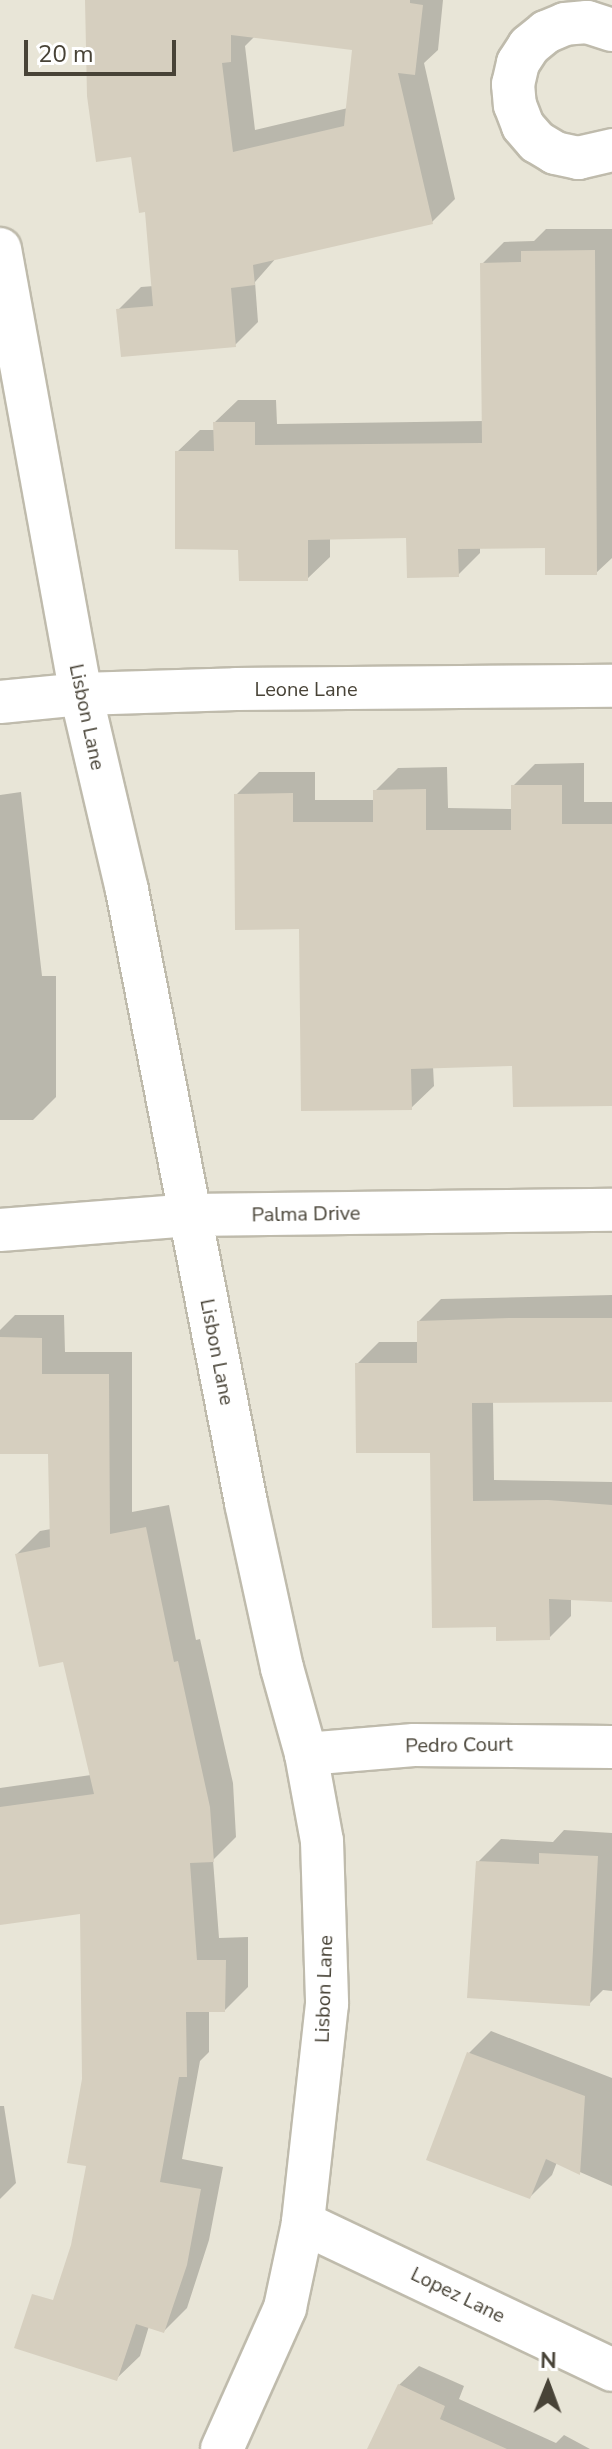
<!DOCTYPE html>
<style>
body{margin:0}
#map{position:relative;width:612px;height:2449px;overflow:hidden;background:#f4f2e9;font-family:"Nunito Sans",sans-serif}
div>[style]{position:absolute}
.residential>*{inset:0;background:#e8e5d7}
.shadow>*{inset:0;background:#0003}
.building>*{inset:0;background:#d6cfbf}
.roads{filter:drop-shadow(2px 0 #bfbbac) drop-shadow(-2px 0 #bfbbac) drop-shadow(0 2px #bfbbac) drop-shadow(0 -2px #bfbbac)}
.minor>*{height:42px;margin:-21px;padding:0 21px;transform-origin:21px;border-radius:21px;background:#fff}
span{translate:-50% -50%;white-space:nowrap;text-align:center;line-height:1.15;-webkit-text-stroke:8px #fff;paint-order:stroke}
.street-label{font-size:20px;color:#484337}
.north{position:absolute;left:508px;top:2345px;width:80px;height:80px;-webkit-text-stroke:6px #fff;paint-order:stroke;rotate:1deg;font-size:22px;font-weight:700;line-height:32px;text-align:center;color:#484337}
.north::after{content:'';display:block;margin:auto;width:28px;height:36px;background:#484337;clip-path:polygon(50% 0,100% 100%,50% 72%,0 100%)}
.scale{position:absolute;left:24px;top:40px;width:152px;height:36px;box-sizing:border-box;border:4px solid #484337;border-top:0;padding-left:10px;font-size:24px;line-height:28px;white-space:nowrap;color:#484337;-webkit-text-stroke:6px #fff;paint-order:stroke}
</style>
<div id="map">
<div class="residential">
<i style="clip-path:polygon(0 0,612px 0,612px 2449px,0 2449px)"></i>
</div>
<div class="shadow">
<i style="clip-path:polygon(evenodd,89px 0,443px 0,438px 50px,424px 63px,455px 199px,432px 222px,277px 257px,255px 282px,258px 322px,235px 345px,118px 310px,141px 287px,154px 286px,147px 210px,89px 0,254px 37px,354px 49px,348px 108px,255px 130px,245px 46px,254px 37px)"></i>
<i style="clip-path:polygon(546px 229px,612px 229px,612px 558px,596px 573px,547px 546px,480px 546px,480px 553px,458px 575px,408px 536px,330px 537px,330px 557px,307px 579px,240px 548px,177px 452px,200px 430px,215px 430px,215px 422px,238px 400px,276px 400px,277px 424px,484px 421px,482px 264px,504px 242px,534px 241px)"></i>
<i style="clip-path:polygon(584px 763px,584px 802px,612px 802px,612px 1104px,514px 1064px,433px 1066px,434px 1086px,411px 1108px,301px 927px,236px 795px,259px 772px,315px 772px,315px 800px,375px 800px,375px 791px,398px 768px,447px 767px,448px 808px,513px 809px,513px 786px,535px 764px)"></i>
<i style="clip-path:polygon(21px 792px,42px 976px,56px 976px,56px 1097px,33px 1120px,0 1120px,0 795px)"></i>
<i style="clip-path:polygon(612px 1295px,612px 1400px,493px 1401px,494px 1480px,612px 1482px,612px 1600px,571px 1598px,571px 1616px,549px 1638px,498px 1625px,432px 1451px,357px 1364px,379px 1342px,419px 1342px,419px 1321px,441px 1299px)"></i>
<i style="clip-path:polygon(15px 1315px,64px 1315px,65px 1352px,132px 1352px,132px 1512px,169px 1505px,196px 1640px,200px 1639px,233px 1783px,236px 1837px,213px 1860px,219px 1938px,248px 1937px,248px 1987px,225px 2010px,209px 2010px,209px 2052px,200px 2061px,182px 2159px,223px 2167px,209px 2240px,187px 2308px,164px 2331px,149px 2326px,140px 2356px,116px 2379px,88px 2165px,82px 1912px,0 1923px,0 1788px,91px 1775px,64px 1659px,17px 1554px,40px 1531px,51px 1529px,50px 1452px,0 1452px,0 1330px)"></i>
<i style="clip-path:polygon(564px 1830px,612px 1833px,612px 1991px,603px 1990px,589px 2004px,478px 1862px,501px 1839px,553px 1842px)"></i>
<i style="clip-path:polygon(491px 2031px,612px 2078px,612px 2186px,557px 2162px,552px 2175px,530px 2197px,469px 2053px)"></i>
<i style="clip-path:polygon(0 2106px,4px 2106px,16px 2183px,0 2199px)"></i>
<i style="clip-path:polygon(419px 2366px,464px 2386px,459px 2399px,556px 2443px,564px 2435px,590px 2449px,370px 2449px,399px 2385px)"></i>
</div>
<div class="building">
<i style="clip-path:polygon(evenodd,85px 0,410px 0,410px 3px,423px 5px,415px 75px,398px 73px,433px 224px,253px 265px,255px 285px,231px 288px,236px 347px,121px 357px,116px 309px,153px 306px,145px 212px,139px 213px,131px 157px,96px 162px,87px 96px,85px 0,231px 35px,352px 50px,344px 126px,233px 152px,222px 63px,231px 62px,231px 35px)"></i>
<i style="clip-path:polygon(595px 250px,597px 575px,545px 575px,545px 548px,458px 549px,459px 577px,407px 578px,406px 538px,308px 540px,308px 581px,239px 581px,238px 550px,175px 549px,175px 451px,214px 451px,213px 422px,255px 422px,255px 445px,482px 443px,480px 263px,521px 262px,521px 251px)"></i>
<i style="clip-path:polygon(511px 785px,562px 785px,562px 824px,612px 824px,612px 1106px,513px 1107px,512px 1066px,411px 1069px,412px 1110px,301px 1111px,299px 929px,235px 930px,234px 794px,293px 793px,293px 822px,373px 822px,373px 790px,426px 789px,426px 830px,511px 830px)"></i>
<i style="clip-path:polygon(509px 1318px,612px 1318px,612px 1402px,472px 1403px,473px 1501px,548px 1500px,612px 1505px,612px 1602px,549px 1599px,550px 1640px,496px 1641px,496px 1627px,432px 1628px,430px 1453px,356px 1453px,355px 1363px,417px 1363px,417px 1321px)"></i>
<i style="clip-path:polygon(0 1337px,42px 1338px,42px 1374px,109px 1374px,110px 1534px,146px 1527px,174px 1662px,178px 1661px,210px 1807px,214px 1862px,190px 1863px,197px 1960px,226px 1960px,225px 2012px,186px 2012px,187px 2077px,179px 2077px,160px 2182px,201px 2189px,187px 2265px,164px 2333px,136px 2324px,117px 2381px,14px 2348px,32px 2294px,53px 2300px,71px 2245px,86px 2166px,67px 2163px,82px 2079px,80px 1914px,0 1925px,0 1807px,94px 1794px,63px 1662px,39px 1667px,15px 1554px,50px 1547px,48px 1454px,0 1454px)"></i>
<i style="clip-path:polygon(539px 1853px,598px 1856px,590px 2006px,467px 1998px,476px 1861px,539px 1864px)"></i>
<i style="clip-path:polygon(467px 2052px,585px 2096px,580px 2175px,546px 2159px,530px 2199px,426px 2160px)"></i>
<i style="clip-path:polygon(398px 2384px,445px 2406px,440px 2419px,507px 2449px,367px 2449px)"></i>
</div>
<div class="roads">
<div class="minor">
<i style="left:612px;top:30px;width:26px;rotate:-162deg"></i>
<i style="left:587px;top:22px;width:22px;rotate:175deg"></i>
<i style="left:565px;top:24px;width:21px;rotate:157deg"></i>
<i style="left:546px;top:32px;width:22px;rotate:141deg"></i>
<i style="left:529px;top:46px;width:20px;rotate:123deg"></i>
<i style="left:518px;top:63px;width:22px;rotate:103deg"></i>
<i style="left:513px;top:84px;width:21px;rotate:85deg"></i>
<i style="left:515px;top:105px;width:22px;rotate:69deg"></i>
<i style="left:523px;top:126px;width:21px;rotate:49deg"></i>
<i style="left:537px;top:142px;width:21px;rotate:31deg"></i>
<i style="left:555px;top:153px;width:24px;rotate:12deg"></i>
<i style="left:578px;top:158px;width:35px;rotate:-13deg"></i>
<i style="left:0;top:249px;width:452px;rotate:79.7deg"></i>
<i style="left:81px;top:694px;width:201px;rotate:76.8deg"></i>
<i style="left:127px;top:890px;width:624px;rotate:79.01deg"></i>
<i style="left:246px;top:1503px;width:169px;rotate:77.7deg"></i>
<i style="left:282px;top:1668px;width:89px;rotate:74.4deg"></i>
<i style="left:306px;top:1754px;width:88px;rotate:79.6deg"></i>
<i style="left:322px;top:1841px;width:163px;rotate:88.2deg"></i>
<i style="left:327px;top:2004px;width:220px;rotate:96.3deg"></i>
<i style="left:303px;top:2223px;width:87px;rotate:102deg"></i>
<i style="left:285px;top:2308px;width:154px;rotate:114.1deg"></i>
<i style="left:0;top:702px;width:81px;rotate:-5.6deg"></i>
<i style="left:81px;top:694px;width:155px;rotate:-1.8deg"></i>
<i style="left:236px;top:689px;width:376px;rotate:-0.5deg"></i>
<i style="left:0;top:1230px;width:190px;rotate:-4.5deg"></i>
<i style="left:189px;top:1215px;width:423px;rotate:-0.7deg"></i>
<i style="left:306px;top:1754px;width:108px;rotate:-4.8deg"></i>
<i style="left:414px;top:1745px;width:198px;rotate:0.6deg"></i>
<i style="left:303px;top:2223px;width:342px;rotate:25.4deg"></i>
</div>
</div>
<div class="street-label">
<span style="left:306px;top:689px">Leone Lane</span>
<span style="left:87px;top:717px;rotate:78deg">Lisbon Lane</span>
<span style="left:306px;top:1214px;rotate:-1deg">Palma Drive</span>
<span style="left:217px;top:1352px;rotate:79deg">Lisbon Lane</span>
<span style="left:459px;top:1745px;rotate:-1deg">Pedro Court</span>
<span style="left:324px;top:1989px;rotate:-88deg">Lisbon Lane</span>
<span style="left:458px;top:2295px;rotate:26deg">Lopez Lane</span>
</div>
<div class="north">N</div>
<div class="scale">20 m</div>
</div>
